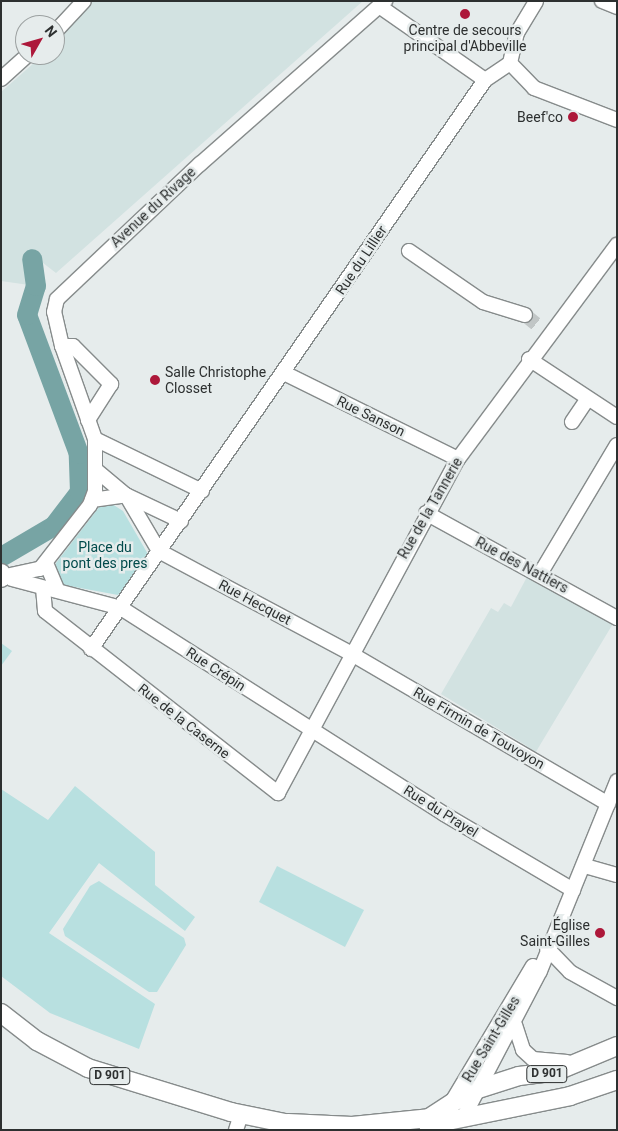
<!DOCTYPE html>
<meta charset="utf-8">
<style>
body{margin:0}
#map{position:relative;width:618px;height:1131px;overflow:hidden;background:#e6ecec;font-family:Roboto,sans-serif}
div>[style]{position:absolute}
.built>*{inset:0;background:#d2e2e1}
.green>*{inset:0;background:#b8e0e0}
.river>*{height:20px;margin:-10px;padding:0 10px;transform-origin:10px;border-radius:10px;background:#77a4a4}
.minor-tunnel>*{height:14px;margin-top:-7px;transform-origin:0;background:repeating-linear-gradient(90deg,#c1c6c6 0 14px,transparent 0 21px)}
.roads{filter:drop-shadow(1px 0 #868b8b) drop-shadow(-1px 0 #868b8b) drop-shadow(0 1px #868b8b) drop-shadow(0 -1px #868b8b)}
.minor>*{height:14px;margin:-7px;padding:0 7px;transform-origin:7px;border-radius:7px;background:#fff}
.major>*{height:18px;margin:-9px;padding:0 9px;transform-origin:9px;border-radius:9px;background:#fff}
.dots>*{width:14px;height:14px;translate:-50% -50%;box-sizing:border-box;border:2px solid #e6ecec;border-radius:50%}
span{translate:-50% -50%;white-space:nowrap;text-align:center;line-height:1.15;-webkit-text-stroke:5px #e6ecec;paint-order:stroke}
.shield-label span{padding:1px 4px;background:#e6ecec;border:1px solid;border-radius:4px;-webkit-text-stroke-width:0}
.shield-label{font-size:12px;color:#2d3030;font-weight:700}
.poi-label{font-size:14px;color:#2d3030}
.right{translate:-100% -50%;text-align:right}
.left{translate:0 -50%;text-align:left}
.street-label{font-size:14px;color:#2d3030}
.park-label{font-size:14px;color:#014a4b}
.frame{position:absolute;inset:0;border:2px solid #2d3030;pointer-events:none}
.north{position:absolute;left:15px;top:15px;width:50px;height:50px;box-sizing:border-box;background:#e6ecec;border:1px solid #9ca1a1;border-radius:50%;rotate:52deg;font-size:14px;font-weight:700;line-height:20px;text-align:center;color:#2d3030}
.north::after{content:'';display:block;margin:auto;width:18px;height:22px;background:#ad183a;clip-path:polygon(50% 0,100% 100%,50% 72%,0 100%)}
</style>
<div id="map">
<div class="built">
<i style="clip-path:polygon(93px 1px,363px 1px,56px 273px,34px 256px,29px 258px,29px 285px,1px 281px,1px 92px,43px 55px,55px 55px,55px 44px)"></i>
<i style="clip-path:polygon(528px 575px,614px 622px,534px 755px,527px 746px,441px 694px,491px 608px,498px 612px,504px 603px,511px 607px)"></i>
</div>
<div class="green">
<i style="clip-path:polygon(109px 502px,123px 511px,149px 556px,118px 595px,64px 585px,56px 577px,56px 563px,100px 506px)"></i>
<i style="clip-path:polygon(1px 643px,12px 651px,1px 666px)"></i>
<i style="clip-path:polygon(75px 786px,155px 852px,155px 885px,195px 917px,185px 931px,99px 863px,49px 933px,155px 1004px,139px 1049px,50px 1013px,1px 976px,1px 789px,48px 820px)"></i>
<i style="clip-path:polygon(277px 866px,364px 910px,345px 947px,259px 902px)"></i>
<i style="clip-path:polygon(99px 881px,184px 938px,186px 945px,157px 992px,149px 992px,65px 936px,63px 929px,90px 886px)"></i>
</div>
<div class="river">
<i style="left:3px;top:556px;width:59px;rotate:-30.5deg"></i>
<i style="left:54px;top:526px;width:43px;rotate:-52.6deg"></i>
<i style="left:80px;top:492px;width:38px;rotate:-92deg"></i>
<i style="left:79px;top:454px;width:148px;rotate:-110.5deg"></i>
<i style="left:27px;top:315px;width:30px;rotate:-73deg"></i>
<i style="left:36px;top:286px;width:27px;rotate:-98deg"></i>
</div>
<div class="minor-tunnel">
<i style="left:525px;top:315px;width:19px;rotate:39deg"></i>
</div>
<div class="roads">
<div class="minor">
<i style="left:602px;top:1px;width:16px;rotate:22deg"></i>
<i style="left:379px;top:6px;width:129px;rotate:34.9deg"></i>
<i style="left:55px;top:32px;width:42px;rotate:-46.9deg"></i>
<i style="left:510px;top:63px;width:35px;rotate:46deg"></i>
<i style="left:534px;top:88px;width:89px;rotate:21.1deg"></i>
<i style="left:1px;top:79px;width:36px;rotate:-42deg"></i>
<i style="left:409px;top:251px;width:90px;rotate:34.6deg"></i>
<i style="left:483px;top:302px;width:44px;rotate:17.2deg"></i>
<i style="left:62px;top:346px;width:11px"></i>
<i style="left:73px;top:346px;width:54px;rotate:45deg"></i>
<i style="left:111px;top:384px;width:43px;rotate:122.6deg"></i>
<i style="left:529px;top:359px;width:105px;rotate:33.4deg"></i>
<i style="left:284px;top:373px;width:194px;rotate:26.3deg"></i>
<i style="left:572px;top:422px;width:27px;rotate:-56deg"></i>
<i style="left:95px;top:439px;width:119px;rotate:25.9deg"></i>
<i style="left:96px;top:470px;width:39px;rotate:40deg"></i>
<i style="left:126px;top:495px;width:61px;rotate:25.3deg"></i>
<i style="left:92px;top:500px;width:34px;rotate:-8deg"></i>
<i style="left:126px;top:495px;width:65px;rotate:59.5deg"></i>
<i style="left:159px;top:551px;width:217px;rotate:28.1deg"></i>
<i style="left:350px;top:653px;width:299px;rotate:30.3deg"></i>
<i style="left:426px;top:513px;width:218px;rotate:28.8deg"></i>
<i style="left:46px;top:563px;width:30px;rotate:67deg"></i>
<i style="left:540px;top:574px;width:150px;rotate:-59.2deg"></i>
<i style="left:1px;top:577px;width:40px;rotate:-12deg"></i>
<i style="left:40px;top:569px;width:81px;rotate:-52deg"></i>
<i style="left:90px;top:505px;width:15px;rotate:-70deg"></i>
<i style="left:95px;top:491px;width:52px;rotate:-90deg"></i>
<i style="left:95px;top:439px;width:99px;rotate:-109.5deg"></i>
<i style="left:62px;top:346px;width:35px;rotate:-103deg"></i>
<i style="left:54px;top:312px;width:13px;rotate:-77deg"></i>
<i style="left:57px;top:299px;width:197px;rotate:-43.4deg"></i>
<i style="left:200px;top:164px;width:247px;rotate:-41.4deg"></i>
<i style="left:12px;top:579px;width:113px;rotate:14.9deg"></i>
<i style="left:121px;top:608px;width:383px;rotate:32.5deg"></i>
<i style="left:444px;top:814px;width:150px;rotate:30.5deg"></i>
<i style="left:43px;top:588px;width:23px;rotate:85deg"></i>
<i style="left:45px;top:611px;width:296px;rotate:38deg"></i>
<i style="left:278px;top:793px;width:379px;rotate:-61.7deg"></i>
<i style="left:458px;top:459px;width:267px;rotate:-53.4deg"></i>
<i style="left:91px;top:649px;width:692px;rotate:-55.3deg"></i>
<i style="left:485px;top:80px;width:30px;rotate:-34deg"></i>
<i style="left:510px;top:63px;width:31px;rotate:-77deg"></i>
<i style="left:517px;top:33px;width:37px;rotate:-59deg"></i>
<i style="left:585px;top:866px;width:33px;rotate:16deg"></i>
<i style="left:547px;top:948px;width:33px;rotate:46deg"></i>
<i style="left:570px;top:972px;width:54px;rotate:29deg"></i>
<i style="left:515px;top:1025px;width:26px;rotate:72deg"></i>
<i style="left:523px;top:1050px;width:13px;rotate:42deg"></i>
<i style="left:533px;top:1059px;width:34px;rotate:5deg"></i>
<i style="left:453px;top:1100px;width:156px;rotate:-59.2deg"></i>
<i style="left:463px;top:1118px;width:166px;rotate:-62.4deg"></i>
<i style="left:540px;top:971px;width:205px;rotate:-67.9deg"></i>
<i style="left:236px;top:1130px;width:16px;rotate:-72deg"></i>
</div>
<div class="major">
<i style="left:1px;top:573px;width:5px;rotate:90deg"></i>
<i style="left:1px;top:1013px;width:46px;rotate:37.9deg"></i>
<i style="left:37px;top:1041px;width:58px;rotate:27.9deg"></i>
<i style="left:88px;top:1068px;width:150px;rotate:17.1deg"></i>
<i style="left:231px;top:1112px;width:69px;rotate:11.6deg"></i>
<i style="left:288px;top:1123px;width:64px;rotate:2.7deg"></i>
<i style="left:352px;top:1126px;width:77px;rotate:-5.9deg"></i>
<i style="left:429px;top:1118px;width:48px;rotate:-33deg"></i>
<i style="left:469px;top:1092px;width:52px;rotate:-17.7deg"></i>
<i style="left:519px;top:1076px;width:38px;rotate:-7deg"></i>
<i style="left:557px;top:1071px;width:65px;rotate:-22.6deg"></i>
<i style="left:428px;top:1125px;width:145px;rotate:-11.5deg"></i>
<i style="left:570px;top:1096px;width:50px;rotate:-18.8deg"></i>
</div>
</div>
<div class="dots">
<i style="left:465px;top:14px;background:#ad183a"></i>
<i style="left:573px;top:117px;background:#ad183a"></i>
<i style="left:155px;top:380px;background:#ad183a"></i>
<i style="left:600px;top:933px;background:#ad183a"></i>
</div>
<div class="shield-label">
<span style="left:547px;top:1074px">D 901</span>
<span style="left:110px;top:1076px">D 901</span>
</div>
<div class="poi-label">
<span style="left:465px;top:38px">Centre de secours<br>principal d'Abbeville</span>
<span class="right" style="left:563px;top:117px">Beef'co</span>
<span class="left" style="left:165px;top:380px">Salle Christophe<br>Closset</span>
<span class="right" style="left:590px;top:933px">Église<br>Saint-Gilles</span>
</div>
<div class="street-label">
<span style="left:153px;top:207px;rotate:-43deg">Avenue du Rivage</span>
<span style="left:361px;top:260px;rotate:-56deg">Rue du Lillier</span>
<span style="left:371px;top:416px;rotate:26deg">Rue Sanson</span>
<span style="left:430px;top:508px;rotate:-60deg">Rue de la Tannerie</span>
<span style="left:522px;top:565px;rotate:28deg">Rue des Nattiers</span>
<span style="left:255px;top:602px;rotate:28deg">Rue Hecquet</span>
<span style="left:216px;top:669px;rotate:33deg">Rue Crépin</span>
<span style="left:184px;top:721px;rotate:38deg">Rue de la Caserne</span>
<span style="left:479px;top:728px;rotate:30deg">Rue Firmin de Touvoyon</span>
<span style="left:441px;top:811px;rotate:32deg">Rue du Prayel</span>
<span style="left:491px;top:1039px;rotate:-59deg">Rue Saint-Gilles</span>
</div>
<div class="park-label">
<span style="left:105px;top:555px">Place du<br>pont des pres</span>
</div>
<div class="frame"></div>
<div class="north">N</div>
</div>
